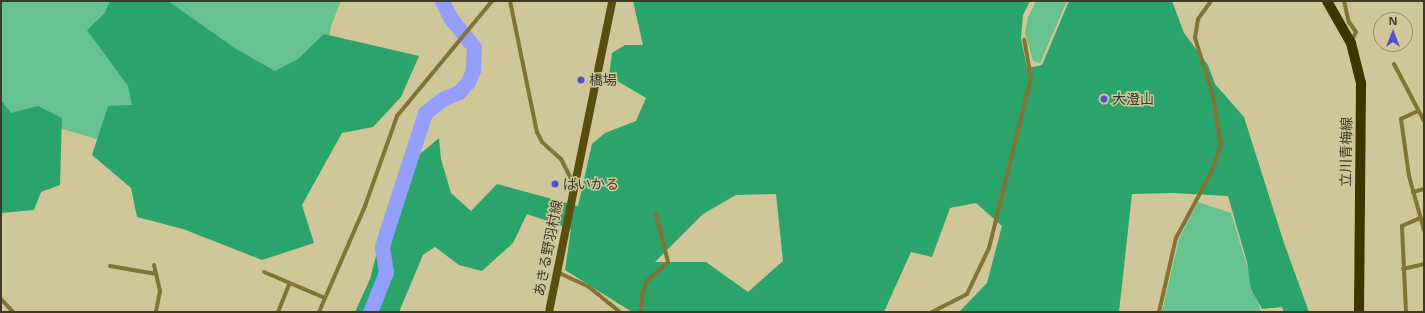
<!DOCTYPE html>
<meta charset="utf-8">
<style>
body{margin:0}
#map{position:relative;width:1425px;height:313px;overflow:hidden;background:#cfc69a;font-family:"Open Sans","Noto Sans JP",sans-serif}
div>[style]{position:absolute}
.green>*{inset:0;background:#66c38f}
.forest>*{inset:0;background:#2aa46b}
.river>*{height:15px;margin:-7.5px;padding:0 7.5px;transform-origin:7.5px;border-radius:7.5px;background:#949ffd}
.street>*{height:4px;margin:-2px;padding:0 2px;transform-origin:2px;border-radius:2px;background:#827432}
.secondary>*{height:8px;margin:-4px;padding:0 4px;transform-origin:4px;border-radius:4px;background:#5a4e0f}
.primary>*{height:10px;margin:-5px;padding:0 5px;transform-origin:5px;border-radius:5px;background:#3e3400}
.dots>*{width:11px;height:11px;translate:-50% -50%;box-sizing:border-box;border:2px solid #cfc69a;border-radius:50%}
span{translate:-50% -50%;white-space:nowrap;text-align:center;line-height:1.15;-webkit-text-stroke:3px #cfc69a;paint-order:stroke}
.poi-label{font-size:14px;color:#3e3a29}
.left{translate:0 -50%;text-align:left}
.street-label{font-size:14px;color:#3e3a29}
.frame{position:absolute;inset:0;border:2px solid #3e3a29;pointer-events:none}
.north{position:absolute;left:1373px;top:12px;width:40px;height:40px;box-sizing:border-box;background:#cfc69a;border:1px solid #958e6d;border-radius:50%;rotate:0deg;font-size:11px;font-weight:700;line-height:16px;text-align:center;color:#3e3a29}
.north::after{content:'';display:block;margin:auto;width:14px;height:18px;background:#5152c9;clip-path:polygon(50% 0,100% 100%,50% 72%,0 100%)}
</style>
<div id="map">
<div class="green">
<i style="clip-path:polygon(1px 1px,341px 1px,331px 26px,324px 69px,311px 87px,149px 63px,119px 146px,53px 126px,1px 126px)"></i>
<i style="clip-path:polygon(1036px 1px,1067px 1px,1040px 63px,1033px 61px,1025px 32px,1028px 17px)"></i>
<i style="clip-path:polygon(1198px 202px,1231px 213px,1261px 312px,1162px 312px,1179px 239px)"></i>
</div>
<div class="forest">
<i style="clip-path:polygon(110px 1px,168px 1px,236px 49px,275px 71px,298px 59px,324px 34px,419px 56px,401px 97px,373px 127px,342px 133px,302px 205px,314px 243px,262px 260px,183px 229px,137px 217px,131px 188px,92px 155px,108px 106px,132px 105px,128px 86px,87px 30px,104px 14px)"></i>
<i style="clip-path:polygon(evenodd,633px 1px,1030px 1px,1023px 15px,1021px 38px,1027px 68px,1042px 65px,1069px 1px,1172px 1px,1184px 33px,1208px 65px,1215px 84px,1244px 117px,1284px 243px,1309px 312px,1284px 312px,1282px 307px,1262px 309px,1251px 289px,1247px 262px,1228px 196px,1172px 193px,1132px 194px,1119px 312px,959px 312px,987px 283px,1002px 226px,976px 203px,950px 208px,932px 257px,911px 252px,884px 312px,632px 312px,565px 270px,571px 229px,527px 214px,513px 243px,482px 271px,459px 265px,435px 247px,423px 255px,399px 312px,355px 312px,370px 279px,381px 236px,414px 159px,439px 138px,441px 159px,451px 193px,471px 211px,497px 184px,578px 206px,592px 144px,605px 133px,636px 121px,646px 98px,609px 76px,612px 53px,625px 45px,643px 45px,633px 1px,776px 194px,783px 261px,748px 292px,706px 262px,655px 262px,703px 214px,736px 195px,776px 194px)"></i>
<i style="clip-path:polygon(1px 100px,11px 113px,38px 106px,62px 118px,60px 185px,41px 192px,34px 210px,1px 213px)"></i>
</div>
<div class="river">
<i style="left:370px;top:312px;width:43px;rotate:-68.2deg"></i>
<i style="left:386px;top:272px;width:25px;rotate:-99deg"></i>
<i style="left:382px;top:247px;width:18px;rotate:-74deg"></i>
<i style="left:387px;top:230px;width:123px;rotate:-72deg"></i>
<i style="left:425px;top:113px;width:22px;rotate:-39deg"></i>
<i style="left:442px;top:99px;width:18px;rotate:-22deg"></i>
<i style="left:459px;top:92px;width:13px;rotate:-48deg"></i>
<i style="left:468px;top:82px;width:13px;rotate:-67deg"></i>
<i style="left:473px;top:70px;width:23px;rotate:-88deg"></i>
<i style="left:474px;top:47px;width:38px;rotate:-129deg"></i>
<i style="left:450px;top:17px;width:18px;rotate:-117deg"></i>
</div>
<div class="street">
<i style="left:510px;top:1px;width:134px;rotate:78.4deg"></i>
<i style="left:537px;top:132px;width:11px;rotate:63deg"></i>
<i style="left:542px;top:142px;width:25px;rotate:42deg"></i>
<i style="left:561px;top:159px;width:29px;rotate:63deg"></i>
<i style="left:1344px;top:1px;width:22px;rotate:77deg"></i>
<i style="left:1349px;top:22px;width:12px;rotate:55deg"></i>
<i style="left:1356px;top:32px;width:11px;rotate:117deg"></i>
<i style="left:1394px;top:64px;width:64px;rotate:62.2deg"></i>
<i style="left:1418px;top:111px;width:19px;rotate:155deg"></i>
<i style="left:1401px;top:119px;width:58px;rotate:82deg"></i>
<i style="left:1409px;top:176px;width:56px;rotate:74.5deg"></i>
<i style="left:1413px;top:192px;width:11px;rotate:-15deg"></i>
<i style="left:154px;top:265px;width:27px;rotate:77deg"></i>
<i style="left:160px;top:291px;width:21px;rotate:101deg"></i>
<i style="left:110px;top:266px;width:47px;rotate:9.9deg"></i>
<i style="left:1403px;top:269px;width:22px;rotate:-13deg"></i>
<i style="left:264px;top:272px;width:66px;rotate:23.1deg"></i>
<i style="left:557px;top:272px;width:35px;rotate:25deg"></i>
<i style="left:589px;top:287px;width:40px;rotate:39deg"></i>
<i style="left:1px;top:299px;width:18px;rotate:47deg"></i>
<i style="left:278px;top:312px;width:31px;rotate:-68deg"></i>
<i style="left:319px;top:312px;width:116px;rotate:-66.5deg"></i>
<i style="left:365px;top:206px;width:96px;rotate:-70.4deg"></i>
<i style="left:397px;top:116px;width:149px;rotate:-50.4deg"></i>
<i style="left:641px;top:312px;width:16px;rotate:-86deg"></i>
<i style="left:642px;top:296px;width:16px;rotate:-72deg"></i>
<i style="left:647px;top:281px;width:28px;rotate:-42deg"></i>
<i style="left:668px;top:262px;width:50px;rotate:-103.8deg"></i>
<i style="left:932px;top:312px;width:39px;rotate:-27deg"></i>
<i style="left:967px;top:294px;width:51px;rotate:-64.4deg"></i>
<i style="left:989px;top:248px;width:175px;rotate:-76.1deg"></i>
<i style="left:1031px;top:78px;width:39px;rotate:-100deg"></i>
<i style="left:1159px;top:312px;width:76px;rotate:-77.1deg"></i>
<i style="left:1176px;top:238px;width:74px;rotate:-61.7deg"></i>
<i style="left:1211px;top:173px;width:31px;rotate:-71deg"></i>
<i style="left:1221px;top:144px;width:53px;rotate:-99.8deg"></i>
<i style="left:1212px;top:92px;width:57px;rotate:-107.5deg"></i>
<i style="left:1195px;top:38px;width:19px;rotate:-81deg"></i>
<i style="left:1198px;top:19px;width:22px;rotate:-54deg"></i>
<i style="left:1406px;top:312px;width:86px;rotate:-92.7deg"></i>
<i style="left:1402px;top:226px;width:20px;rotate:-24deg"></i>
</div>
<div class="secondary">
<i style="left:549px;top:312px;width:317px;rotate:-78.5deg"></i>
</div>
<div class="primary">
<i style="left:1327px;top:1px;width:48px;rotate:60.3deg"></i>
<i style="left:1351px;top:43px;width:41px;rotate:76deg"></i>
<i style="left:1361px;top:83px;width:229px;rotate:90.5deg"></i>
</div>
<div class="dots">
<i style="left:581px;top:80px;background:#5152c9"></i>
<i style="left:1104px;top:99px;background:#5152c9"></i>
<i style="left:555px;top:184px;background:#5152c9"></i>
</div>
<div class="poi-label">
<span class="left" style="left:589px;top:80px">橋場</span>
<span class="left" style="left:1112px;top:99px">大澄山</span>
<span class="left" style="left:563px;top:184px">ばいかる</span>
</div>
<div class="street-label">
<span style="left:1346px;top:152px;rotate:-89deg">立川青梅線</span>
<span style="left:548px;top:248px;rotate:-79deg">あきる野羽村線</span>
</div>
<div class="frame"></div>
<div class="north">N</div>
</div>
